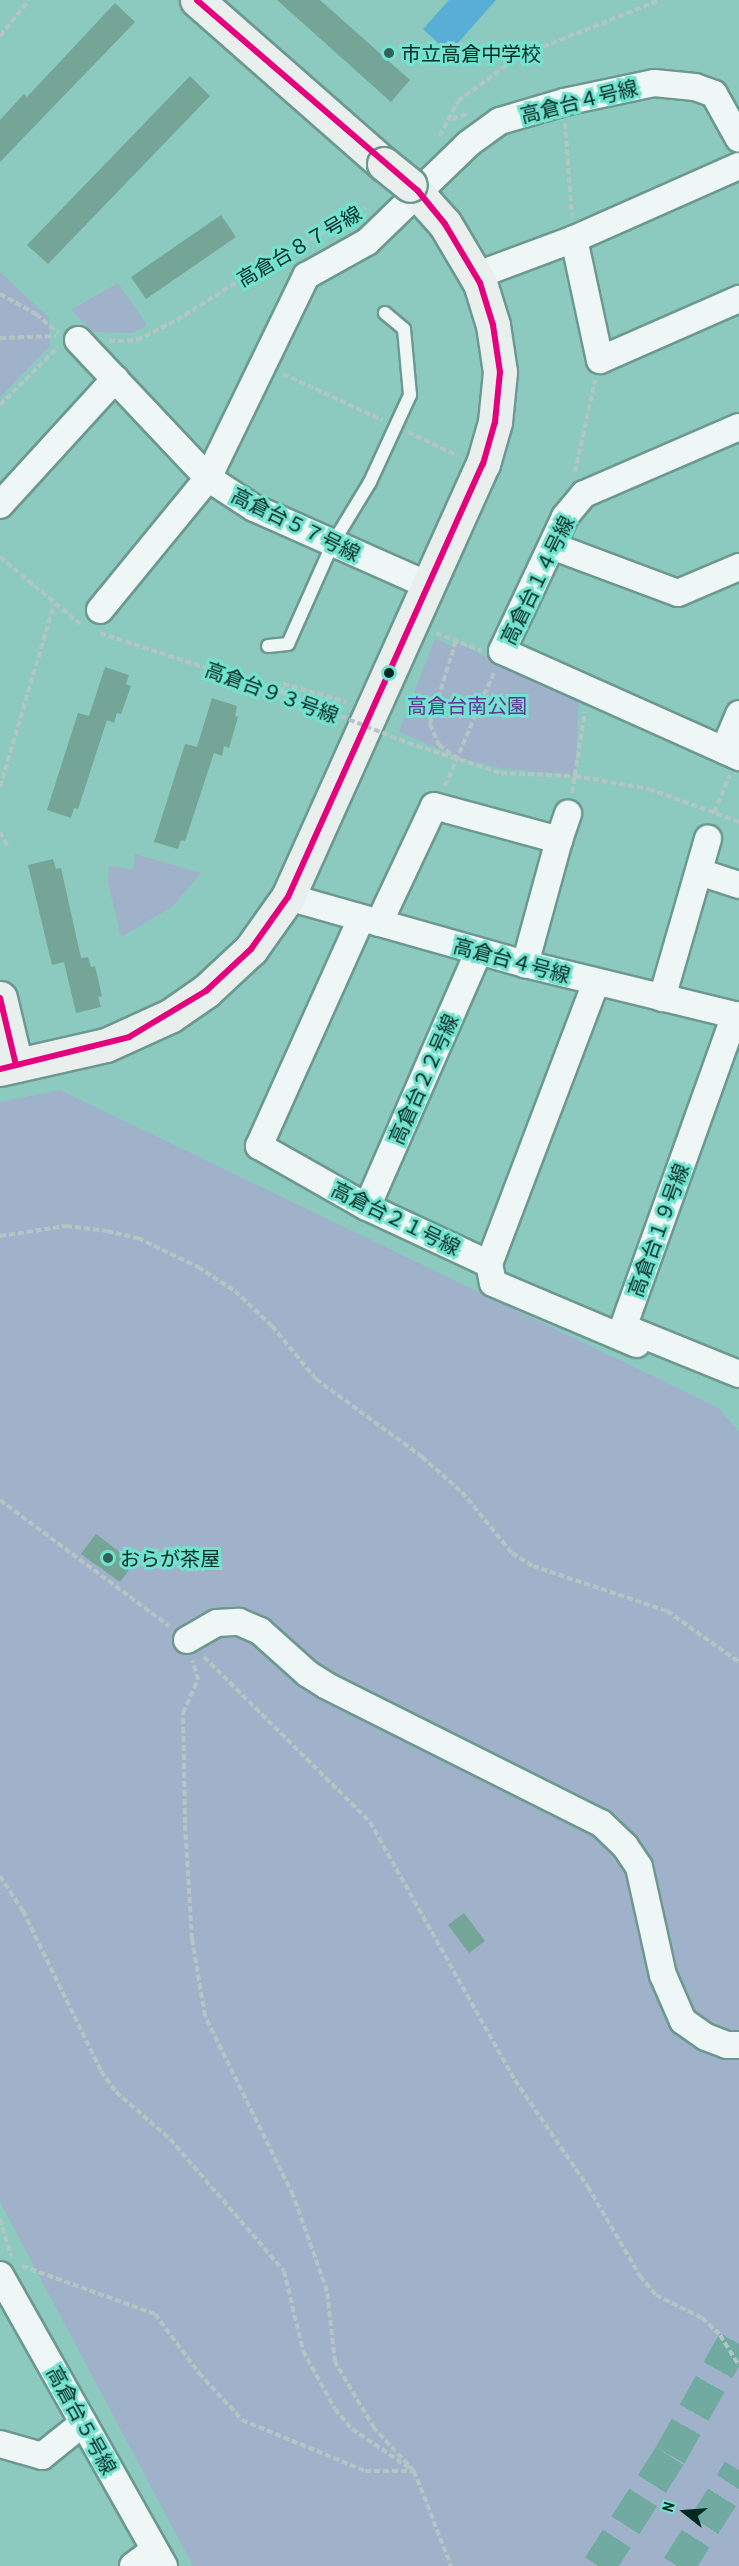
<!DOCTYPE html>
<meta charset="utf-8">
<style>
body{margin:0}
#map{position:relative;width:739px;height:2566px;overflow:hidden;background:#8ccabf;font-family:"Archivo Narrow","Noto Sans JP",sans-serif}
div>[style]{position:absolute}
.green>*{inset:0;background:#a0b1ca}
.water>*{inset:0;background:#59aed5}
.building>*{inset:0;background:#74a596}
.highway-tunnel>*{height:33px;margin-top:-16.5px;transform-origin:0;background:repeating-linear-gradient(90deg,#71aaa0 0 33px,transparent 0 49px)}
.path>*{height:4px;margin-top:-2px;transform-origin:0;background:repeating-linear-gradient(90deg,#b4c6c3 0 6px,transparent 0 9px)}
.roads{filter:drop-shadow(2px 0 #6c9890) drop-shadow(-2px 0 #6c9890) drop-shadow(0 2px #6c9890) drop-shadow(0 -2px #6c9890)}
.lane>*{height:12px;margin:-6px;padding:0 6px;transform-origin:6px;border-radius:6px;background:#eef7f5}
.street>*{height:26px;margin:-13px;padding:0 13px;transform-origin:13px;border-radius:13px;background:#eef7f5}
.secondary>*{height:33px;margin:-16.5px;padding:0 16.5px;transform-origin:16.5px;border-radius:16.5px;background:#e8efec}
.path-bridge>*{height:4px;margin-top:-2px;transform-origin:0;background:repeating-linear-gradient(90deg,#b4c6c3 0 6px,transparent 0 9px)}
.bridges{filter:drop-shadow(2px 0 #6c9890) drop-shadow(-2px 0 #6c9890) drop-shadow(0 2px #6c9890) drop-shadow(0 -2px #6c9890)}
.secondary-bridge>*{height:33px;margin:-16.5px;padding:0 16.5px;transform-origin:16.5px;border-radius:16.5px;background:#e8efec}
.bus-1>*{height:6px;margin:-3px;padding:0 3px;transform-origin:3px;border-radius:3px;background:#e5007d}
.dots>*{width:16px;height:16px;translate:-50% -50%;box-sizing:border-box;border:3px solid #73e3cf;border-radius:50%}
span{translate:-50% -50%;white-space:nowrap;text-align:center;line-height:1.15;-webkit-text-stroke:6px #73e3cf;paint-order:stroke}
.poi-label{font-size:20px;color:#032923}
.left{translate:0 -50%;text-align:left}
.street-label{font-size:20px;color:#032923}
.park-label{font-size:20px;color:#603598}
.north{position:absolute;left:655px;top:2482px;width:60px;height:60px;-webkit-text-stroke:4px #73e3cf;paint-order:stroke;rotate:287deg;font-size:16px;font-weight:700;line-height:24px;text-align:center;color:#032923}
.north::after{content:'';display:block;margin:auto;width:21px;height:27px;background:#032923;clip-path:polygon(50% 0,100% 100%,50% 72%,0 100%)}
</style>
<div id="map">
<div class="green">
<i style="clip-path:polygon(0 272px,49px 318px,50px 346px,0 397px)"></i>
<i style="clip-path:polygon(118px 283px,147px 325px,133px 333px,93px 332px,71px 310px)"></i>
<i style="clip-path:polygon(435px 638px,455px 648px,457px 643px,579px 700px,575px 776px,500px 768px,457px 757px,399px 732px)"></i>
<i style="clip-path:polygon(135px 854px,201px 873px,173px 906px,121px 937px,108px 882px,109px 866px,133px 869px)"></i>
<i style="clip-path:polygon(60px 1090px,719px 1408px,739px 1432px,739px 2566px,193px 2566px,0 2202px,0 1102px)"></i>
</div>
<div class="water">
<i style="clip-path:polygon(449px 0,496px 0,449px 53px,423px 29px)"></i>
</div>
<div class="building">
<i style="clip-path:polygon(277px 0,320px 0,410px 80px,391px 102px)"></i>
<i style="clip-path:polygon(115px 3px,135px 22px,0 162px,0 120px,24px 94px,27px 97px)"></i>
<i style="clip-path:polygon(190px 76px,210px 96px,48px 264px,27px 245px)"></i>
<i style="clip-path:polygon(221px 215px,236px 237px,146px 299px,131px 277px)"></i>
<i style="clip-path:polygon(105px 667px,129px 675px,126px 684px,131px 686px,121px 714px,117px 713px,114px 723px,107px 720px,78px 809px,74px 808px,71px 818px,47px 810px,78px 713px,89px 716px)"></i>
<i style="clip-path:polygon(212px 698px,237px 706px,235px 716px,238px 717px,229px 748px,224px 746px,222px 756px,214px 753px,185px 841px,181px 840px,178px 849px,154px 842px,185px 744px,197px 747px)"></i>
<i style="clip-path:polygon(53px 859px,56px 869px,61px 868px,81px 958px,88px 957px,91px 967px,95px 966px,102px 996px,98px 997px,101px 1007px,76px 1013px,64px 962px,52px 965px,28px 865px)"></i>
<i style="clip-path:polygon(96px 1534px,134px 1563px,120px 1582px,81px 1554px)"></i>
<i style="clip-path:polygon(464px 1913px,485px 1941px,469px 1953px,448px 1925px)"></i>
</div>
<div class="highway-tunnel">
<i style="left:599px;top:2566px;width:132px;rotate:-57.4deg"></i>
<i style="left:670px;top:2455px;width:141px;rotate:-60.7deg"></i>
<i style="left:678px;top:2566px;width:114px;rotate:-57.6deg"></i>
</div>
<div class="path">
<i style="left:0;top:36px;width:46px;rotate:-51.1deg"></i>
<i style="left:452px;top:119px;width:17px;rotate:-17deg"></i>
<i style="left:565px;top:123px;width:94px;rotate:85.7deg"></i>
<i style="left:440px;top:136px;width:39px;rotate:-63deg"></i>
<i style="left:458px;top:101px;width:74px;rotate:-36.3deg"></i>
<i style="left:518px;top:57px;width:153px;rotate:-21.9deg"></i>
<i style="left:0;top:294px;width:41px;rotate:29.1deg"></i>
<i style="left:36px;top:314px;width:30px;rotate:40deg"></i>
<i style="left:0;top:338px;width:56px;rotate:-2deg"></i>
<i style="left:109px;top:341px;width:28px;rotate:-2deg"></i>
<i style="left:137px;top:340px;width:45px;rotate:-26.6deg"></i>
<i style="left:177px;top:320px;width:75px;rotate:-32.4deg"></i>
<i style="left:240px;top:280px;width:145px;rotate:-29.7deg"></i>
<i style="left:283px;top:374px;width:109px;rotate:24.9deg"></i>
<i style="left:0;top:405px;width:82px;rotate:-45deg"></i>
<i style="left:408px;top:432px;width:55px;rotate:25.6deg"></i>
<i style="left:575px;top:472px;width:94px;rotate:-77.7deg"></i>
<i style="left:0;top:557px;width:104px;rotate:39.9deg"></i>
<i style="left:100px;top:633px;width:192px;rotate:18.2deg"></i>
<i style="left:282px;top:693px;width:9px;rotate:-84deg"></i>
<i style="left:283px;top:684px;width:66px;rotate:15.7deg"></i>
<i style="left:436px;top:633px;width:49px;rotate:21.4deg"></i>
<i style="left:456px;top:641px;width:87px;rotate:107.4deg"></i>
<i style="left:430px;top:724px;width:23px;rotate:67deg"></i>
<i style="left:439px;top:745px;width:21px;rotate:35deg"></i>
<i style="left:408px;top:743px;width:98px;rotate:17.9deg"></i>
<i style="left:501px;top:773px;width:74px;rotate:2.3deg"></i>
<i style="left:575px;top:776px;width:75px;rotate:10deg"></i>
<i style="left:649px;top:789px;width:96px;rotate:20.1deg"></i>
<i style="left:445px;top:786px;width:124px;rotate:-66.7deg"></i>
<i style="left:0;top:787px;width:190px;rotate:-73.5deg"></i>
<i style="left:572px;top:793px;width:82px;rotate:-80.9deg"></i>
<i style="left:714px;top:812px;width:40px;rotate:-66.6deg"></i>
<i style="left:0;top:832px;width:18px;rotate:61deg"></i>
<i style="left:0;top:1236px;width:67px;rotate:-8.6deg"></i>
<i style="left:66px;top:1226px;width:41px;rotate:7deg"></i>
<i style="left:107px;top:1231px;width:32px;rotate:13deg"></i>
<i style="left:138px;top:1238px;width:67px;rotate:25.8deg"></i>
<i style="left:198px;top:1267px;width:44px;rotate:33deg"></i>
<i style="left:235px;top:1291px;width:51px;rotate:43.4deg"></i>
<i style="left:272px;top:1326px;width:69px;rotate:50.3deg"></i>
<i style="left:316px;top:1379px;width:132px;rotate:36.3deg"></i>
<i style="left:422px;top:1457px;width:53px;rotate:41.2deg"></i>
<i style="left:462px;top:1492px;width:79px;rotate:50.7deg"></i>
<i style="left:512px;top:1553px;width:25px;rotate:32deg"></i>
<i style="left:533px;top:1566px;width:141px;rotate:18.6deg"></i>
<i style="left:667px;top:1611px;width:88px;rotate:35.3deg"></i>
<i style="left:0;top:1500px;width:211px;rotate:36.7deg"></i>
<i style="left:204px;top:1657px;width:234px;rotate:44.8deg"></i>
<i style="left:370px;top:1822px;width:296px;rotate:60.7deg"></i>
<i style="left:515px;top:2080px;width:130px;rotate:55.7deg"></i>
<i style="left:588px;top:2187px;width:103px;rotate:59.7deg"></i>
<i style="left:640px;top:2276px;width:25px;rotate:50deg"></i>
<i style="left:656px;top:2295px;width:51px;rotate:26.6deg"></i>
<i style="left:702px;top:2318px;width:25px;rotate:43deg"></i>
<i style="left:720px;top:2335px;width:36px;rotate:58deg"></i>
<i style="left:0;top:1876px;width:42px;rotate:56.7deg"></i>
<i style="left:23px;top:1911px;width:178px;rotate:64deg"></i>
<i style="left:101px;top:2071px;width:26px;rotate:54deg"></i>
<i style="left:116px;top:2092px;width:72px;rotate:41deg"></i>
<i style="left:170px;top:2139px;width:174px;rotate:49.2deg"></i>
<i style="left:284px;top:2271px;width:82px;rotate:76.6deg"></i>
<i style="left:303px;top:2351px;width:66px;rotate:61.1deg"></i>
<i style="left:335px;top:2409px;width:26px;rotate:50deg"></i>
<i style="left:352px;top:2429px;width:75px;rotate:34.1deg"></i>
<i style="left:414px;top:2471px;width:59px;rotate:-132.9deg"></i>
<i style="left:374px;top:2428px;width:77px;rotate:-120.6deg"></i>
<i style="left:335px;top:2362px;width:71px;rotate:-96.4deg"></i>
<i style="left:327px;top:2291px;width:102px;rotate:-109.5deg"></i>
<i style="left:293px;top:2195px;width:199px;rotate:-116.2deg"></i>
<i style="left:205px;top:2016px;width:78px;rotate:-99.6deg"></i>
<i style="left:192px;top:1939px;width:116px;rotate:-93.5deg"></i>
<i style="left:185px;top:1823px;width:110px;rotate:-91deg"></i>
<i style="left:183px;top:1713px;width:36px;rotate:-66deg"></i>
<i style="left:198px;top:1680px;width:20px;rotate:-105deg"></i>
<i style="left:0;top:2219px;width:39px;rotate:73deg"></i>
<i style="left:22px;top:2266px;width:141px;rotate:19.8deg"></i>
<i style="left:155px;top:2314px;width:74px;rotate:53.3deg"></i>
<i style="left:199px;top:2373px;width:64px;rotate:47.5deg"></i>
<i style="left:242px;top:2420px;width:133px;rotate:22.5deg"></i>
<i style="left:365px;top:2471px;width:49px"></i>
<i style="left:414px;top:2471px;width:102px;rotate:68.7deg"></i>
</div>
<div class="roads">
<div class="lane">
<i style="left:268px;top:646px;width:20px;rotate:-6deg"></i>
<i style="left:288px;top:644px;width:111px;rotate:-66deg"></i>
<i style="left:333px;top:543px;width:71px;rotate:-58.8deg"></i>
<i style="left:370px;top:482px;width:96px;rotate:-65.3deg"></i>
<i style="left:410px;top:395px;width:66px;rotate:-95.2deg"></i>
<i style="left:404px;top:329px;width:25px;rotate:-140deg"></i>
</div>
<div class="street">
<i style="left:739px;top:166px;width:180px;rotate:156.1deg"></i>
<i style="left:574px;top:239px;width:124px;rotate:77.9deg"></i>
<i style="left:600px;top:360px;width:152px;rotate:-23.7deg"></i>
<i style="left:491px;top:270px;width:89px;rotate:-20.5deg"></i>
<i style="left:78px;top:340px;width:190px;rotate:46.7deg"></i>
<i style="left:208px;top:478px;width:55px;rotate:33.1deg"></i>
<i style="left:254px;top:508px;width:190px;rotate:23.9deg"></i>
<i style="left:739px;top:427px;width:169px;rotate:156.6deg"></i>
<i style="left:584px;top:494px;width:30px;rotate:130deg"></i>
<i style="left:565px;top:517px;width:148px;rotate:115.2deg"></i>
<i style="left:502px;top:651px;width:260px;rotate:24.1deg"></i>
<i style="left:0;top:505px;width:171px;rotate:-47.6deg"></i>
<i style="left:552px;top:546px;width:134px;rotate:20.5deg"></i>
<i style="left:678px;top:593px;width:66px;rotate:-23.1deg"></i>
<i style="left:100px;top:610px;width:171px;rotate:-50.7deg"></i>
<i style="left:208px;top:478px;width:225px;rotate:-64.1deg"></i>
<i style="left:306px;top:276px;width:70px;rotate:-29.1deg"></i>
<i style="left:367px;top:242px;width:141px;rotate:-44.1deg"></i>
<i style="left:468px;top:144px;width:39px;rotate:-36deg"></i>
<i style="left:500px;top:121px;width:67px;rotate:-16.5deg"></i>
<i style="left:564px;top:102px;width:92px;rotate:-11.9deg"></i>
<i style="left:654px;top:83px;width:41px;rotate:5.6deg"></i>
<i style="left:695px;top:87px;width:20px;rotate:20deg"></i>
<i style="left:714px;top:94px;width:51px;rotate:60.9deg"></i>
<i style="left:724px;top:750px;width:39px;rotate:-67deg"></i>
<i style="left:559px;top:840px;width:28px;rotate:-71deg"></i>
<i style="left:699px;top:872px;width:42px;rotate:18deg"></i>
<i style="left:288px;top:897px;width:246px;rotate:15.8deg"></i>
<i style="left:525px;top:964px;width:220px;rotate:13.7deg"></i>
<i style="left:361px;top:919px;width:249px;rotate:114.2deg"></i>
<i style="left:259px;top:1146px;width:124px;rotate:29.5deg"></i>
<i style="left:367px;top:1207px;width:135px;rotate:25deg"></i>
<i style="left:489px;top:1264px;width:302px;rotate:-69.2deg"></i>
<i style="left:379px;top:923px;width:129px;rotate:-64.8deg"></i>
<i style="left:434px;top:806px;width:130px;rotate:15.2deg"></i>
<i style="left:559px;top:840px;width:129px;rotate:105.3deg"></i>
<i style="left:662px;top:998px;width:166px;rotate:-73.9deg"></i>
<i style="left:735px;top:1015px;width:331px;rotate:109.7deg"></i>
<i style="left:623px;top:1327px;width:125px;rotate:22.1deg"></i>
<i style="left:367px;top:1207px;width:279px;rotate:-66.4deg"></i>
<i style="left:489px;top:1264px;width:19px;rotate:78deg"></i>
<i style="left:493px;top:1283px;width:156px;rotate:23deg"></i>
<i style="left:187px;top:1640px;width:34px;rotate:-30deg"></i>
<i style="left:217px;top:1623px;width:22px;rotate:-3deg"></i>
<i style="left:239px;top:1622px;width:23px;rotate:23deg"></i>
<i style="left:260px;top:1631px;width:64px;rotate:41.9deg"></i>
<i style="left:308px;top:1674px;width:22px;rotate:32deg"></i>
<i style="left:327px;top:1686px;width:306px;rotate:26.6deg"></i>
<i style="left:601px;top:1823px;width:33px;rotate:44deg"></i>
<i style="left:625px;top:1846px;width:25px;rotate:56deg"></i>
<i style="left:639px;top:1867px;width:111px;rotate:77.5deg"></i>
<i style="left:663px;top:1975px;width:50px;rotate:66.5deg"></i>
<i style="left:683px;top:2021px;width:28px;rotate:35deg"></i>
<i style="left:706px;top:2037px;width:22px;rotate:21deg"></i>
<i style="left:727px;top:2045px;width:12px"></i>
<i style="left:0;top:2275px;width:334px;rotate:60.6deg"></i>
<i style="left:0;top:2444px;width:44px;rotate:15.9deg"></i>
<i style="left:42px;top:2456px;width:53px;rotate:-38.8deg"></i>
<i style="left:133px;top:2566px;width:26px;rotate:-37deg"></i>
</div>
<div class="secondary">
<i style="left:197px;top:0;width:249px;rotate:41.3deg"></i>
<i style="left:0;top:998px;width:69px;rotate:76.6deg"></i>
<i style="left:0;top:1069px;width:109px;rotate:-12.8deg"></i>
<i style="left:106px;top:1045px;width:70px;rotate:-24.4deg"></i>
<i style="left:170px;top:1016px;width:44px;rotate:-34.8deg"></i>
<i style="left:206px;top:991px;width:62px;rotate:-43deg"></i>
<i style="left:251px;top:949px;width:64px;rotate:-54.6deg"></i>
<i style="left:288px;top:897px;width:475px;rotate:-65.8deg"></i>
<i style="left:483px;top:464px;width:44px;rotate:-74.1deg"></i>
<i style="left:495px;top:422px;width:50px;rotate:-84.3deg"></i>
<i style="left:500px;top:372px;width:48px;rotate:-98.5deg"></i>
<i style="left:493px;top:325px;width:44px;rotate:-107.2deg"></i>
<i style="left:480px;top:283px;width:69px;rotate:-120.7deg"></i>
<i style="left:445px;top:224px;width:52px;rotate:-131.9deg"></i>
</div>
</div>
<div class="path-bridge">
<i style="left:282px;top:693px;width:136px;rotate:21.6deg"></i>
</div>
<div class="bridges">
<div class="secondary-bridge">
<i style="left:384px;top:164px;width:33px;rotate:39deg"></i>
</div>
</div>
<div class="bus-1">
<i style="left:0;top:998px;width:69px;rotate:76.6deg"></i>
<i style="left:0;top:1069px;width:133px;rotate:-13.9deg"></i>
<i style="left:129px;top:1037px;width:90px;rotate:-30.9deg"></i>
<i style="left:206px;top:991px;width:62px;rotate:-43deg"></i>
<i style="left:251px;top:949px;width:64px;rotate:-54.6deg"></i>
<i style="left:288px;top:897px;width:475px;rotate:-65.8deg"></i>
<i style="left:483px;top:464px;width:44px;rotate:-74.1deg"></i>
<i style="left:495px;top:422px;width:50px;rotate:-84.3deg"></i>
<i style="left:500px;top:372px;width:48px;rotate:-98.5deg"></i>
<i style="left:493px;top:325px;width:44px;rotate:-107.2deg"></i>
<i style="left:480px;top:283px;width:69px;rotate:-120.7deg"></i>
<i style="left:445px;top:224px;width:43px;rotate:-129.3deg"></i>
<i style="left:418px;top:191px;width:292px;rotate:-139.2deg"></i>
</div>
<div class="dots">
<i style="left:389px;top:53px;background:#33615a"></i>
<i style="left:389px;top:673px;background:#032923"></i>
<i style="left:108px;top:1558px;background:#33615a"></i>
</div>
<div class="poi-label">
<span class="left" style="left:401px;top:53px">市立高倉中学校</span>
<span class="left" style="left:120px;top:1558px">おらが茶屋</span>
</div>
<div class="street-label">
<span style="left:579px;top:101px;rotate:-14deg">高倉台４号線</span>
<span style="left:299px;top:246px;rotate:-30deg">高倉台８７号線</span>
<span style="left:296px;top:524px;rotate:26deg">高倉台５７号線</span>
<span style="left:537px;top:580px;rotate:-64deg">高倉台１４号線</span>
<span style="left:272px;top:692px;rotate:20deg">高倉台９３号線</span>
<span style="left:512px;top:960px;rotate:15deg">高倉台４号線</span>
<span style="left:423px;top:1079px;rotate:-66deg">高倉台２２号線</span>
<span style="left:396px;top:1218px;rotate:26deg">高倉台２１号線</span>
<span style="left:658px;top:1230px;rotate:-70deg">高倉台１９号線</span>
<span style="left:82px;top:2420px;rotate:61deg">高倉台５号線</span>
</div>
<div class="park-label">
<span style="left:467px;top:705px">高倉台南公園</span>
</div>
<div class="north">N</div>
</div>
